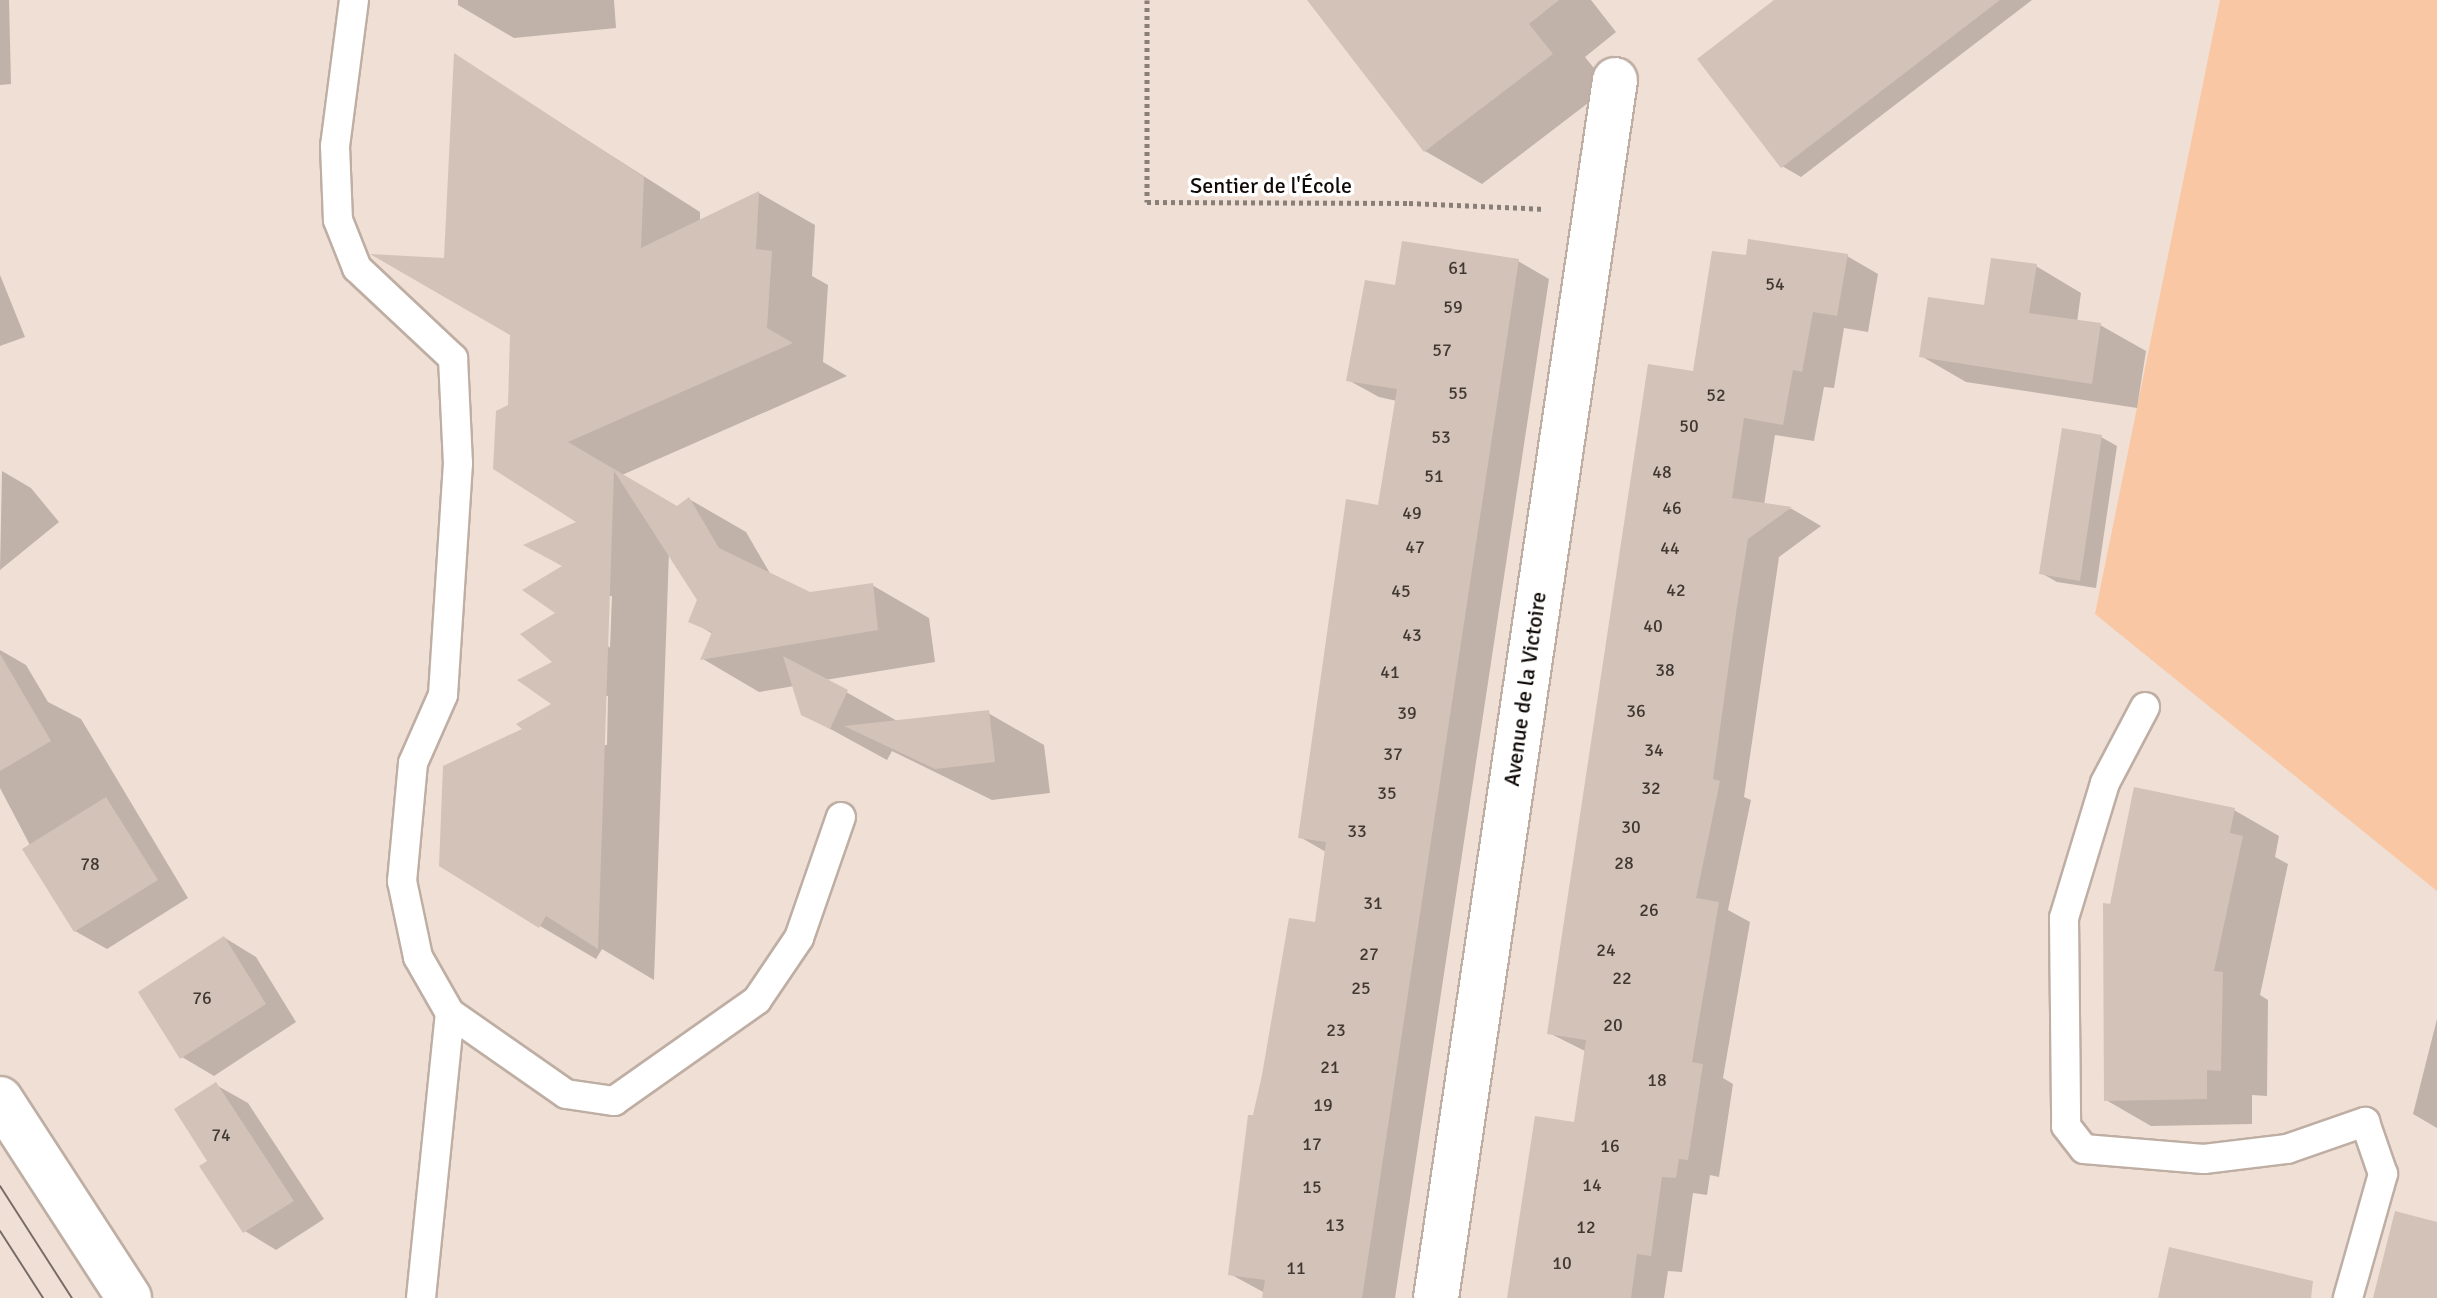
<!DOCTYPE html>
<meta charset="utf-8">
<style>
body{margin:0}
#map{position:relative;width:2437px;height:1298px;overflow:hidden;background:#f0dfd4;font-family:Signika,sans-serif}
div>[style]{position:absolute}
.green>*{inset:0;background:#f9c7a3}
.shadow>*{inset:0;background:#0003}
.building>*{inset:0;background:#d3c2b7}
.path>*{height:5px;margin-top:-2.5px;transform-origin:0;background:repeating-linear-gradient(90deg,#8a7f77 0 4px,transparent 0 8px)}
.roads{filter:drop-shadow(2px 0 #beaea3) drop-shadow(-2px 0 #beaea3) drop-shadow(0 2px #beaea3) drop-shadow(0 -2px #beaea3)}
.service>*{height:28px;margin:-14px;padding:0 14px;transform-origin:14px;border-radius:14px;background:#fff}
.minor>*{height:44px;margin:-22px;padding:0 22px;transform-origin:22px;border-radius:22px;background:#fff}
.tertiary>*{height:44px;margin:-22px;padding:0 22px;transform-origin:22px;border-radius:22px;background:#fff}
.tram>*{height:2px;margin:-1px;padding:0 1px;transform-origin:1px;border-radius:1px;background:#776c65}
span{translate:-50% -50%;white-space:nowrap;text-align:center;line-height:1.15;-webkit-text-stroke:7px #fff;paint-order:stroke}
.number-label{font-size:18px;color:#403833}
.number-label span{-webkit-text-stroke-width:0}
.street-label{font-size:22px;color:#0f0a07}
</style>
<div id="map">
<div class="green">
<i style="clip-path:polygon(2220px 0,2437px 0,2437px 891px,2095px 614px)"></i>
</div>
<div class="shadow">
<i style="clip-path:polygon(0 0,9px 0,11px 84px,0 85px)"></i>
<i style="clip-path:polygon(458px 0,614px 0,616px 28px,514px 38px,458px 5px)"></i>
<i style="clip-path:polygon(1309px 0,1591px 0,1616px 32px,1585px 57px,1609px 87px,1482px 184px,1425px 151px)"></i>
<i style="clip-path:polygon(1778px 0,2032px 0,1801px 177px,1782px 166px)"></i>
<i style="clip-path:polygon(evenodd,455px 56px,700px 212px,700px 222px,759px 193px,815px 225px,812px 276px,828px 285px,823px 362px,847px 376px,622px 475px,677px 508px,689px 499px,746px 532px,771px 575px,810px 594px,872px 585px,929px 618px,935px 662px,825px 680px,899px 722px,988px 713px,1044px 745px,1050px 793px,992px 800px,892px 751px,887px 760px,803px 714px,794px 686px,759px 692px,703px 659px,713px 634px,691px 621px,699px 600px,669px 552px,654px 980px,602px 949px,596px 959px,540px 926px,526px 730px,555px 704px,565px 567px,580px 522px,510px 407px,512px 334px,446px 260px,455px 56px,608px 596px,612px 596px,610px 648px,606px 644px,608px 596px,455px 56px,604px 696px,608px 696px,607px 745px,603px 745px,604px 696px)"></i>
<i style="clip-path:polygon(1847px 256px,1878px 274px,1868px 332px,1844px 328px,1834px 388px,1824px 387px,1814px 441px,1775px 435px,1764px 505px,1792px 509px,1821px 526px,1779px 557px,1744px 797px,1751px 800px,1728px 910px,1750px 922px,1723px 1078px,1733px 1084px,1719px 1177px,1710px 1175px,1707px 1195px,1693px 1193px,1682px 1272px,1668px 1271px,1664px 1298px,1509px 1298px,1575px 1124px,1587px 1052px,1549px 1033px,1695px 373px,1747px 258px)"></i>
<i style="clip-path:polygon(1518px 261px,1549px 279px,1395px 1298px,1264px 1298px,1265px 1293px,1230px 1274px,1316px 924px,1326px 852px,1300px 837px,1379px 507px,1397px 401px,1379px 397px,1348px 380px,1397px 287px)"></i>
<i style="clip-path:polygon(2036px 266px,2081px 293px,2077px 322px,2100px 325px,2146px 351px,2137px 408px,1966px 382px,1921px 356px)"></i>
<i style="clip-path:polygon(0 275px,25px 337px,0 346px)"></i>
<i style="clip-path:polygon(2101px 437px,2117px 446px,2096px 588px,2057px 582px,2041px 573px)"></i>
<i style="clip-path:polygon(2px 471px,31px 488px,59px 522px,0 570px)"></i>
<i style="clip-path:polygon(0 650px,26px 665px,48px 702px,81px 719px,188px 898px,107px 949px,75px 931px,0 788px)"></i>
<i style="clip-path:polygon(2234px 810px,2279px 836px,2275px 857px,2288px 864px,2260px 995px,2268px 1000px,2267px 1096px,2252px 1095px,2252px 1124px,2151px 1126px,2106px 1100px,2112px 907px)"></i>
<i style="clip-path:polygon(225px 938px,256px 957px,296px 1022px,214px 1076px,182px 1057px)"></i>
<i style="clip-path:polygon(2437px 1019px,2437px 1128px,2413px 1114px)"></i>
<i style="clip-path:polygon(216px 1085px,248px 1103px,324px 1219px,276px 1250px,245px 1231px,210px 1162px)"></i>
</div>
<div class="building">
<i style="clip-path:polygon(1307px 0,1559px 0,1529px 24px,1553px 54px,1424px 152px)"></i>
<i style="clip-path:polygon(1774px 0,2000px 0,1781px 168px,1697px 59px)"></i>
<i style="clip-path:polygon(454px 53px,644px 177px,641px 248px,759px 191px,756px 249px,772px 251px,767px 328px,793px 343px,568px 442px,677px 506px,689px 497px,719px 548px,810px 592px,873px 583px,878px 630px,700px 660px,712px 632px,688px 622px,697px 600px,614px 471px,598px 949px,546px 916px,539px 928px,439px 866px,443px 766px,522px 729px,516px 724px,551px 704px,517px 680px,552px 662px,520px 634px,555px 613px,522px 590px,562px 566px,523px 545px,576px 522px,493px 469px,496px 411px,508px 405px,510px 335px,370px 254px,444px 258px)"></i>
<i style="clip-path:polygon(1748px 239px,1848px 254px,1837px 316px,1813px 312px,1802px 372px,1793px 370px,1783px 425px,1744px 418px,1732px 498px,1792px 507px,1748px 539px,1737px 606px,1713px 779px,1720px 781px,1696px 898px,1719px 902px,1692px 1062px,1703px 1064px,1688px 1160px,1679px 1159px,1676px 1178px,1662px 1177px,1651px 1256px,1637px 1254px,1631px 1298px,1507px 1298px,1535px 1116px,1574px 1122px,1586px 1040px,1547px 1034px,1648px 364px,1693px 371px,1712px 251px,1746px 255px)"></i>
<i style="clip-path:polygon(1402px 241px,1519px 259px,1362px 1298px,1262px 1298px,1265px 1280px,1228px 1275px,1248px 1115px,1253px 1115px,1262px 1075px,1289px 918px,1315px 922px,1326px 842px,1298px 838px,1343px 520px,1346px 499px,1378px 505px,1397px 389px,1346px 381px,1365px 280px,1395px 285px)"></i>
<i style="clip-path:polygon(1991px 258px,2037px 264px,2029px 313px,2101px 323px,2092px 384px,1919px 357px,1928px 297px,1984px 305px)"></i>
<i style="clip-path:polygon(2062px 428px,2102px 435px,2080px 581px,2039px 574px)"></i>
<i style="clip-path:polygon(0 654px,51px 741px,0 771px)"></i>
<i style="clip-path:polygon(783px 656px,848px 690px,830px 729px,801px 715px)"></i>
<i style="clip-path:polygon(989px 710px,995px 762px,935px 769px,844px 726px)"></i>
<i style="clip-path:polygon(2134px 787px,2235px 808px,2230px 833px,2243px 836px,2214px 971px,2223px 972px,2221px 1071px,2207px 1070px,2207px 1099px,2104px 1101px,2103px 903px,2110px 904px)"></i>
<i style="clip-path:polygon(106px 797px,158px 880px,74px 932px,22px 849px)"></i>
<i style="clip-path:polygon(224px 936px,266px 1004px,180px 1059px,138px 992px)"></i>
<i style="clip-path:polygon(216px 1082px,294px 1201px,243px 1233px,199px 1166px,207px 1161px,174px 1109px)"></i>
<i style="clip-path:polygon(2395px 1211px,2437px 1222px,2437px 1298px,2373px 1298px)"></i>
<i style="clip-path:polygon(2169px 1247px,2313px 1281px,2311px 1298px,2158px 1298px)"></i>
</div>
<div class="path">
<i style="left:1147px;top:0;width:202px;rotate:90deg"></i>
<i style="left:1147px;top:202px;width:262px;rotate:0.2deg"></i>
<i style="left:1409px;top:203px;width:136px;rotate:2.5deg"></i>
</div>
<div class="roads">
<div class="service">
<i style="left:354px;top:0;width:147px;rotate:97.4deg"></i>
<i style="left:335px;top:146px;width:74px;rotate:87.7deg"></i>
<i style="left:338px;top:220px;width:52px;rotate:68.4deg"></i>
<i style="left:357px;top:268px;width:132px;rotate:43.2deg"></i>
<i style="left:453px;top:358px;width:105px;rotate:87.3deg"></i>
<i style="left:458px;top:463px;width:232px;rotate:93.7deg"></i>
<i style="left:443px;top:695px;width:74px;rotate:113.8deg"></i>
<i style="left:413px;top:763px;width:119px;rotate:95.3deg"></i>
<i style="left:402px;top:881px;width:78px;rotate:78.1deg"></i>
<i style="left:418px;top:957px;width:64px;rotate:60.3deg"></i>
<i style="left:450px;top:1013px;width:141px;rotate:34.9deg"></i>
<i style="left:566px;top:1094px;width:49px;rotate:8.3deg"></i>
<i style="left:614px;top:1101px;width:175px;rotate:-35.2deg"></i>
<i style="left:757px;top:1000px;width:75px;rotate:-55.9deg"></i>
<i style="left:799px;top:938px;width:128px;rotate:-70.9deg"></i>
<i style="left:2145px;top:707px;width:86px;rotate:117.8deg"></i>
<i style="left:2105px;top:783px;width:141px;rotate:106.9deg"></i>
<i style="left:2064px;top:918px;width:208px;rotate:89.4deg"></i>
<i style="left:2066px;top:1126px;width:29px;rotate:52deg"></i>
<i style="left:2084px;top:1149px;width:120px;rotate:4.8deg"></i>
<i style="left:2204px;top:1159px;width:84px;rotate:-6.9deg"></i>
<i style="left:2287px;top:1149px;width:83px;rotate:-19.1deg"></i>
<i style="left:2365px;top:1122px;width:55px;rotate:70.9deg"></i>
<i style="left:2383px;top:1174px;width:129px;rotate:105.8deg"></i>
<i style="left:421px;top:1298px;width:286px;rotate:-84.2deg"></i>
</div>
<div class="minor">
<i style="left:1436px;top:1298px;width:1231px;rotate:-81.64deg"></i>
</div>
<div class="tertiary">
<i style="left:0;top:1099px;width:237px;rotate:57deg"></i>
</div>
</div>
<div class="tram">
<i style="left:0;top:1186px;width:133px;rotate:57.3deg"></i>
<i style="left:0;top:1231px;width:80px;rotate:57.3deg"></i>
</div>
<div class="number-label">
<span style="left:1458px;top:268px">61</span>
<span style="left:1775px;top:284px">54</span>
<span style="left:1453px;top:307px">59</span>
<span style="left:1442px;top:350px">57</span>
<span style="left:1458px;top:393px">55</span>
<span style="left:1716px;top:395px">52</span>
<span style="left:1689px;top:426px">50</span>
<span style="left:1441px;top:437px">53</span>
<span style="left:1662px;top:472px">48</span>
<span style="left:1434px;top:476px">51</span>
<span style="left:1672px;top:508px">46</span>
<span style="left:1412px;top:513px">49</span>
<span style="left:1415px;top:547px">47</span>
<span style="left:1670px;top:548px">44</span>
<span style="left:1676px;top:590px">42</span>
<span style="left:1401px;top:591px">45</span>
<span style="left:1653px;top:626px">40</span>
<span style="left:1412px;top:635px">43</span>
<span style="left:1665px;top:670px">38</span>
<span style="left:1390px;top:672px">41</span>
<span style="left:1636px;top:711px">36</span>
<span style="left:1407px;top:713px">39</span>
<span style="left:1654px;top:750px">34</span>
<span style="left:1393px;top:754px">37</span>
<span style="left:1651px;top:788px">32</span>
<span style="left:1387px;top:793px">35</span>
<span style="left:1631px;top:827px">30</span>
<span style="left:1357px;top:831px">33</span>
<span style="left:1624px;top:863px">28</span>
<span style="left:90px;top:864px">78</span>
<span style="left:1373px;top:903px">31</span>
<span style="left:1649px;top:910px">26</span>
<span style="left:1606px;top:950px">24</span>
<span style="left:1369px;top:954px">27</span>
<span style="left:1622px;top:978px">22</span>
<span style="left:1361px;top:988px">25</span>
<span style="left:202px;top:998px">76</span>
<span style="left:1613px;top:1025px">20</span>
<span style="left:1336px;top:1030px">23</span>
<span style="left:1330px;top:1067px">21</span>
<span style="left:1657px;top:1080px">18</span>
<span style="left:1323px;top:1105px">19</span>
<span style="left:221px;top:1135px">74</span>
<span style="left:1312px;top:1144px">17</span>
<span style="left:1610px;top:1146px">16</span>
<span style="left:1592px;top:1185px">14</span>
<span style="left:1312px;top:1187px">15</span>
<span style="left:1335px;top:1225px">13</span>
<span style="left:1586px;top:1227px">12</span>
<span style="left:1562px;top:1263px">10</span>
<span style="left:1296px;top:1268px">11</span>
</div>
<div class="street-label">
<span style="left:1271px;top:186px">Sentier de l'École</span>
<span style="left:1525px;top:689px;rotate:-82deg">Avenue de la Victoire</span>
</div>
</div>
